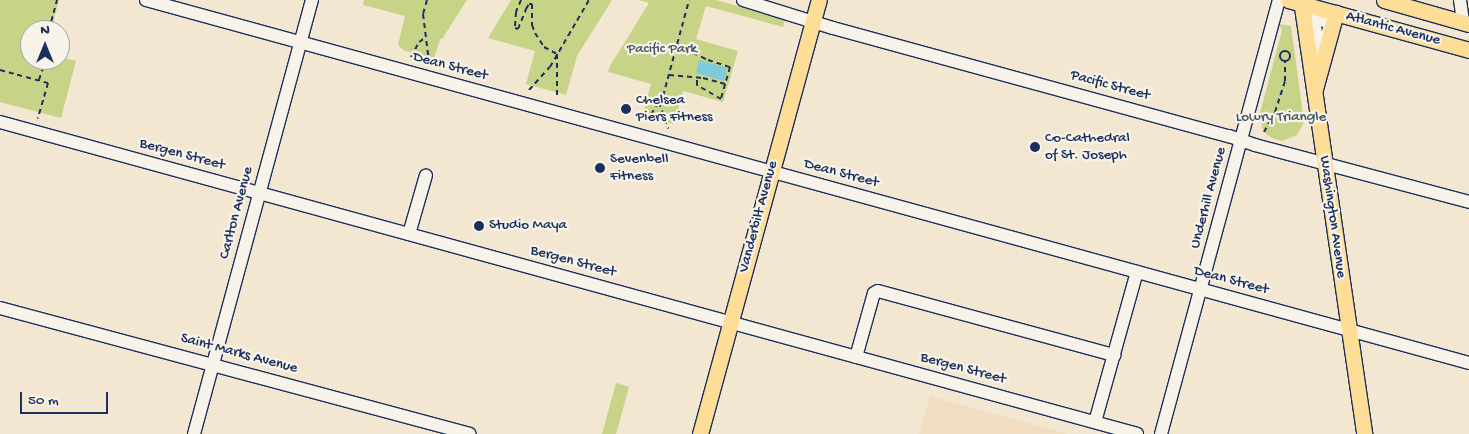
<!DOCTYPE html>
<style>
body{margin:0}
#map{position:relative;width:1469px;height:434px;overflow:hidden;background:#f3e7d2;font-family:"Gochi Hand",sans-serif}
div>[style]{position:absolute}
.built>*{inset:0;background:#f1dec2}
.green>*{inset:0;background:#c7d386}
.water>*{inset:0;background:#7ecbdc}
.path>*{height:2px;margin-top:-1px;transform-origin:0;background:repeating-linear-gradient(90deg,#1b2f5e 0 5px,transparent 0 9px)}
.path>.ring{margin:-1px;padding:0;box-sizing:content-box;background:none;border:2px solid #1b2f5e;border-radius:50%}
.roads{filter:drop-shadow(1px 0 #1b2f5e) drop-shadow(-1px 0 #1b2f5e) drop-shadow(0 1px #1b2f5e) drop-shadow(0 -1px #1b2f5e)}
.minor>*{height:12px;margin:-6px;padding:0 6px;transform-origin:6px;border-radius:6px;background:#f7f3e8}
.major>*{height:15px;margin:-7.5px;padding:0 7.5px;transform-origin:7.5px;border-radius:7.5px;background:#fedd96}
.dots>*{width:14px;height:14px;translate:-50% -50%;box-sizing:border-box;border:2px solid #f7f3e8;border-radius:50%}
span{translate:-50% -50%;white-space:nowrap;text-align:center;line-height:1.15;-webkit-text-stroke:4.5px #f7f3e8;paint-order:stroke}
.street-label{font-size:15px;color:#1b2f5e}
.park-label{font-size:15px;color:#465868}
.poi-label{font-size:15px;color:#1b2f5e}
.left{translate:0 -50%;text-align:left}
.north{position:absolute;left:20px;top:20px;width:50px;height:50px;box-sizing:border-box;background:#f7f3e8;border:1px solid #9fa5b1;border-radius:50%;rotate:0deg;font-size:14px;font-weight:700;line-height:20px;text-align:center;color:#1b2f5e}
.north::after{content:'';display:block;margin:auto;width:18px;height:22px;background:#1b2f5e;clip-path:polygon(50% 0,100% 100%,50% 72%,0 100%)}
.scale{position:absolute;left:20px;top:392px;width:88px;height:22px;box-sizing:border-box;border:2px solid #1b2f5e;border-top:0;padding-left:6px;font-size:15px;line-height:18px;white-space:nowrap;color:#1b2f5e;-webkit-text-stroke:4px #f7f3e8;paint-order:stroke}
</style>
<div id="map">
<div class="built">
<i style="clip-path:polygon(930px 396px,1068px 434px,919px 434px)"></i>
</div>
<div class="green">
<i style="clip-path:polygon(0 0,59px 0,51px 30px,30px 30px,30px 60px,60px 60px,60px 57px,76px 61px,61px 118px,0 102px)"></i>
<i style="clip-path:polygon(364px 0,467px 0,442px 39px,440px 39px,434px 59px,403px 50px,398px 45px,405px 16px,363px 5px)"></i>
<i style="clip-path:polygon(511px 0,612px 0,577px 56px,566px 95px,526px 84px,535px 51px,488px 38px)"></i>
<i style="clip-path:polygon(639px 0,716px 0,785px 19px,783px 27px,706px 6px,696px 39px,738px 51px,723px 102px,683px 91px,674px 124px,642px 116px,651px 84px,608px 72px,610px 66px,649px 3px)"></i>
<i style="clip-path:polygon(1279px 24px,1291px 26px,1304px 122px,1297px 135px,1282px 141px,1272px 138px,1264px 132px,1259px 117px,1282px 30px)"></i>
<i style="clip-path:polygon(616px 383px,629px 387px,616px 434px,602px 434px)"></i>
</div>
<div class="water">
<i style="clip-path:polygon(699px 60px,727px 68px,724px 81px,696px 73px)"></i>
</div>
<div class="path">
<i style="left:427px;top:0;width:15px;rotate:106deg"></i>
<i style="left:423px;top:14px;width:48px;rotate:82.9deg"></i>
<i style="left:521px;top:0;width:13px;rotate:113deg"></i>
<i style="left:516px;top:12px;width:16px;rotate:94deg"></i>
<i style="left:515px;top:28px;width:3px;rotate:18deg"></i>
<i style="left:518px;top:29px;width:22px;rotate:-68deg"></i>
<i style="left:526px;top:9px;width:6px;rotate:-59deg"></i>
<i style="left:529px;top:4px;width:3px"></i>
<i style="left:532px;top:4px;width:21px;rotate:90deg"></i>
<i style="left:532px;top:25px;width:9px;rotate:69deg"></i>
<i style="left:535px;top:33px;width:17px;rotate:57deg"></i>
<i style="left:544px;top:47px;width:15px;rotate:28deg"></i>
<i style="left:557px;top:54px;width:44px;rotate:90deg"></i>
<i style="left:49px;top:30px;width:31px;rotate:-75deg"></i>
<i style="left:677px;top:45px;width:34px;rotate:26deg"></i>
<i style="left:708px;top:60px;width:23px;rotate:18deg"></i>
<i style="left:730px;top:67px;width:33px;rotate:106deg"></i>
<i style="left:721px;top:99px;width:28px;rotate:-150deg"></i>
<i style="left:697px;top:85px;width:7px;rotate:-90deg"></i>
<i class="ring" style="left:1280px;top:51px;width:8px;height:8px"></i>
<i style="left:411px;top:57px;width:17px;rotate:-62deg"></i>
<i style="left:419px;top:42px;width:7px;rotate:-34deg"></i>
<i style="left:0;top:70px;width:50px;rotate:15.2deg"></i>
<i style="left:48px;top:83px;width:37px;rotate:106deg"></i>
<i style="left:669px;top:75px;width:34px;rotate:5deg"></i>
<i style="left:703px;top:78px;width:23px;rotate:15deg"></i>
<i style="left:39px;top:80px;width:21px;rotate:-73deg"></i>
<i style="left:529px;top:90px;width:31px;rotate:-48deg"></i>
<i style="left:550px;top:67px;width:78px;rotate:-59.8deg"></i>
<i style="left:659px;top:102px;width:28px;rotate:71deg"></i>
<i style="left:646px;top:122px;width:31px;rotate:-57deg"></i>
<i style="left:663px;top:96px;width:99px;rotate:-74.8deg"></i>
<i style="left:1264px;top:132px;width:23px;rotate:-61deg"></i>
<i style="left:1275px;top:112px;width:33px;rotate:-72deg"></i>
<i style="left:1285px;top:81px;width:20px;rotate:-90deg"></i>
</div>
<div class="roads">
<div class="minor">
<i style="left:146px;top:0;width:1372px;rotate:15.34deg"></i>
<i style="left:743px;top:0;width:94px;rotate:17.3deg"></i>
<i style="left:833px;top:28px;width:410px;rotate:15.3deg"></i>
<i style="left:1229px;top:136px;width:28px;rotate:19deg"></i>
<i style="left:1255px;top:145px;width:221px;rotate:14.9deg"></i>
<i style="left:1460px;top:0;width:22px;rotate:82deg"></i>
<i style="left:1314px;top:18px;width:18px;rotate:16deg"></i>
<i style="left:1331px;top:23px;width:34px;rotate:109deg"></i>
<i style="left:1320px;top:55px;width:1px;rotate:-135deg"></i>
<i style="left:1319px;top:54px;width:36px;rotate:-98deg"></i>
<i style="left:0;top:122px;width:1179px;rotate:15.34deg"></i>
<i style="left:409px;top:234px;width:61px;rotate:-73.9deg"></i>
<i style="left:0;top:308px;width:486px;rotate:15deg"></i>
<i style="left:856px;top:357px;width:66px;rotate:-74.3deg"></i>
<i style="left:874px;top:293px;width:4px;rotate:-27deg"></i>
<i style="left:878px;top:291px;width:245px;rotate:15.2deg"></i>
<i style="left:1095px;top:422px;width:156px;rotate:-74.4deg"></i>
<i style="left:194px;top:434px;width:450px;rotate:-74.8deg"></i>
<i style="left:1161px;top:434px;width:450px;rotate:-74.8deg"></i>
</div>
<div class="major">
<i style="left:1288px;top:0;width:188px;rotate:15.4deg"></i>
<i style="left:1301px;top:0;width:439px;rotate:81.7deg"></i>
<i style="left:1384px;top:0;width:88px;rotate:15.8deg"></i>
<i style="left:1315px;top:89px;width:79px;rotate:-74.6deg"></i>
<i style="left:700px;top:434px;width:450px;rotate:-74.7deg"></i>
</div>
</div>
<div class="dots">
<i style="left:626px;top:109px;background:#1b2f5e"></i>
<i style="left:1035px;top:147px;background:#1b2f5e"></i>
<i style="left:600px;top:168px;background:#1b2f5e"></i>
<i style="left:479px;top:226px;background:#1b2f5e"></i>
</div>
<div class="street-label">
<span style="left:1393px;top:29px;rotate:15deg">Atlantic Avenue</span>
<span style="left:450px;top:67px;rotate:15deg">Dean Street</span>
<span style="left:1110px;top:86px;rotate:15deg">Pacific Street</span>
<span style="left:182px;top:155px;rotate:15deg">Bergen Street</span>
<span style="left:841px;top:174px;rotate:15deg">Dean Street</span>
<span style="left:1209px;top:198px;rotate:-75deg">Underhill Avenue</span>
<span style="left:237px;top:213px;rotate:-75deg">Carlton Avenue</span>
<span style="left:759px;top:217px;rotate:-75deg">Vanderbilt Avenue</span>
<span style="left:1332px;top:217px;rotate:82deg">Washington Avenue</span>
<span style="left:573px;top:262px;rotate:15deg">Bergen Street</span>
<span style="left:1231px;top:281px;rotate:15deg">Dean Street</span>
<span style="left:239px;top:354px;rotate:15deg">Saint Marks Avenue</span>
<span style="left:963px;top:369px;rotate:15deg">Bergen Street</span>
</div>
<div class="park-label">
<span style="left:662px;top:50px">Pacific Park</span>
<span style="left:1281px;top:118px">Lowry Triangle</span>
</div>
<div class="poi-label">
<span class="left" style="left:636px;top:109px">Chelsea<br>Piers Fitness</span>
<span class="left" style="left:1045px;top:147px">Co-Cathedral<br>of St. Joseph</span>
<span class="left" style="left:610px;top:168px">Sevenbell<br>Fitness</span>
<span class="left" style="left:489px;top:226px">Studio Maya</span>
</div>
<div class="north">N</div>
<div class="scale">50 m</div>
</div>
